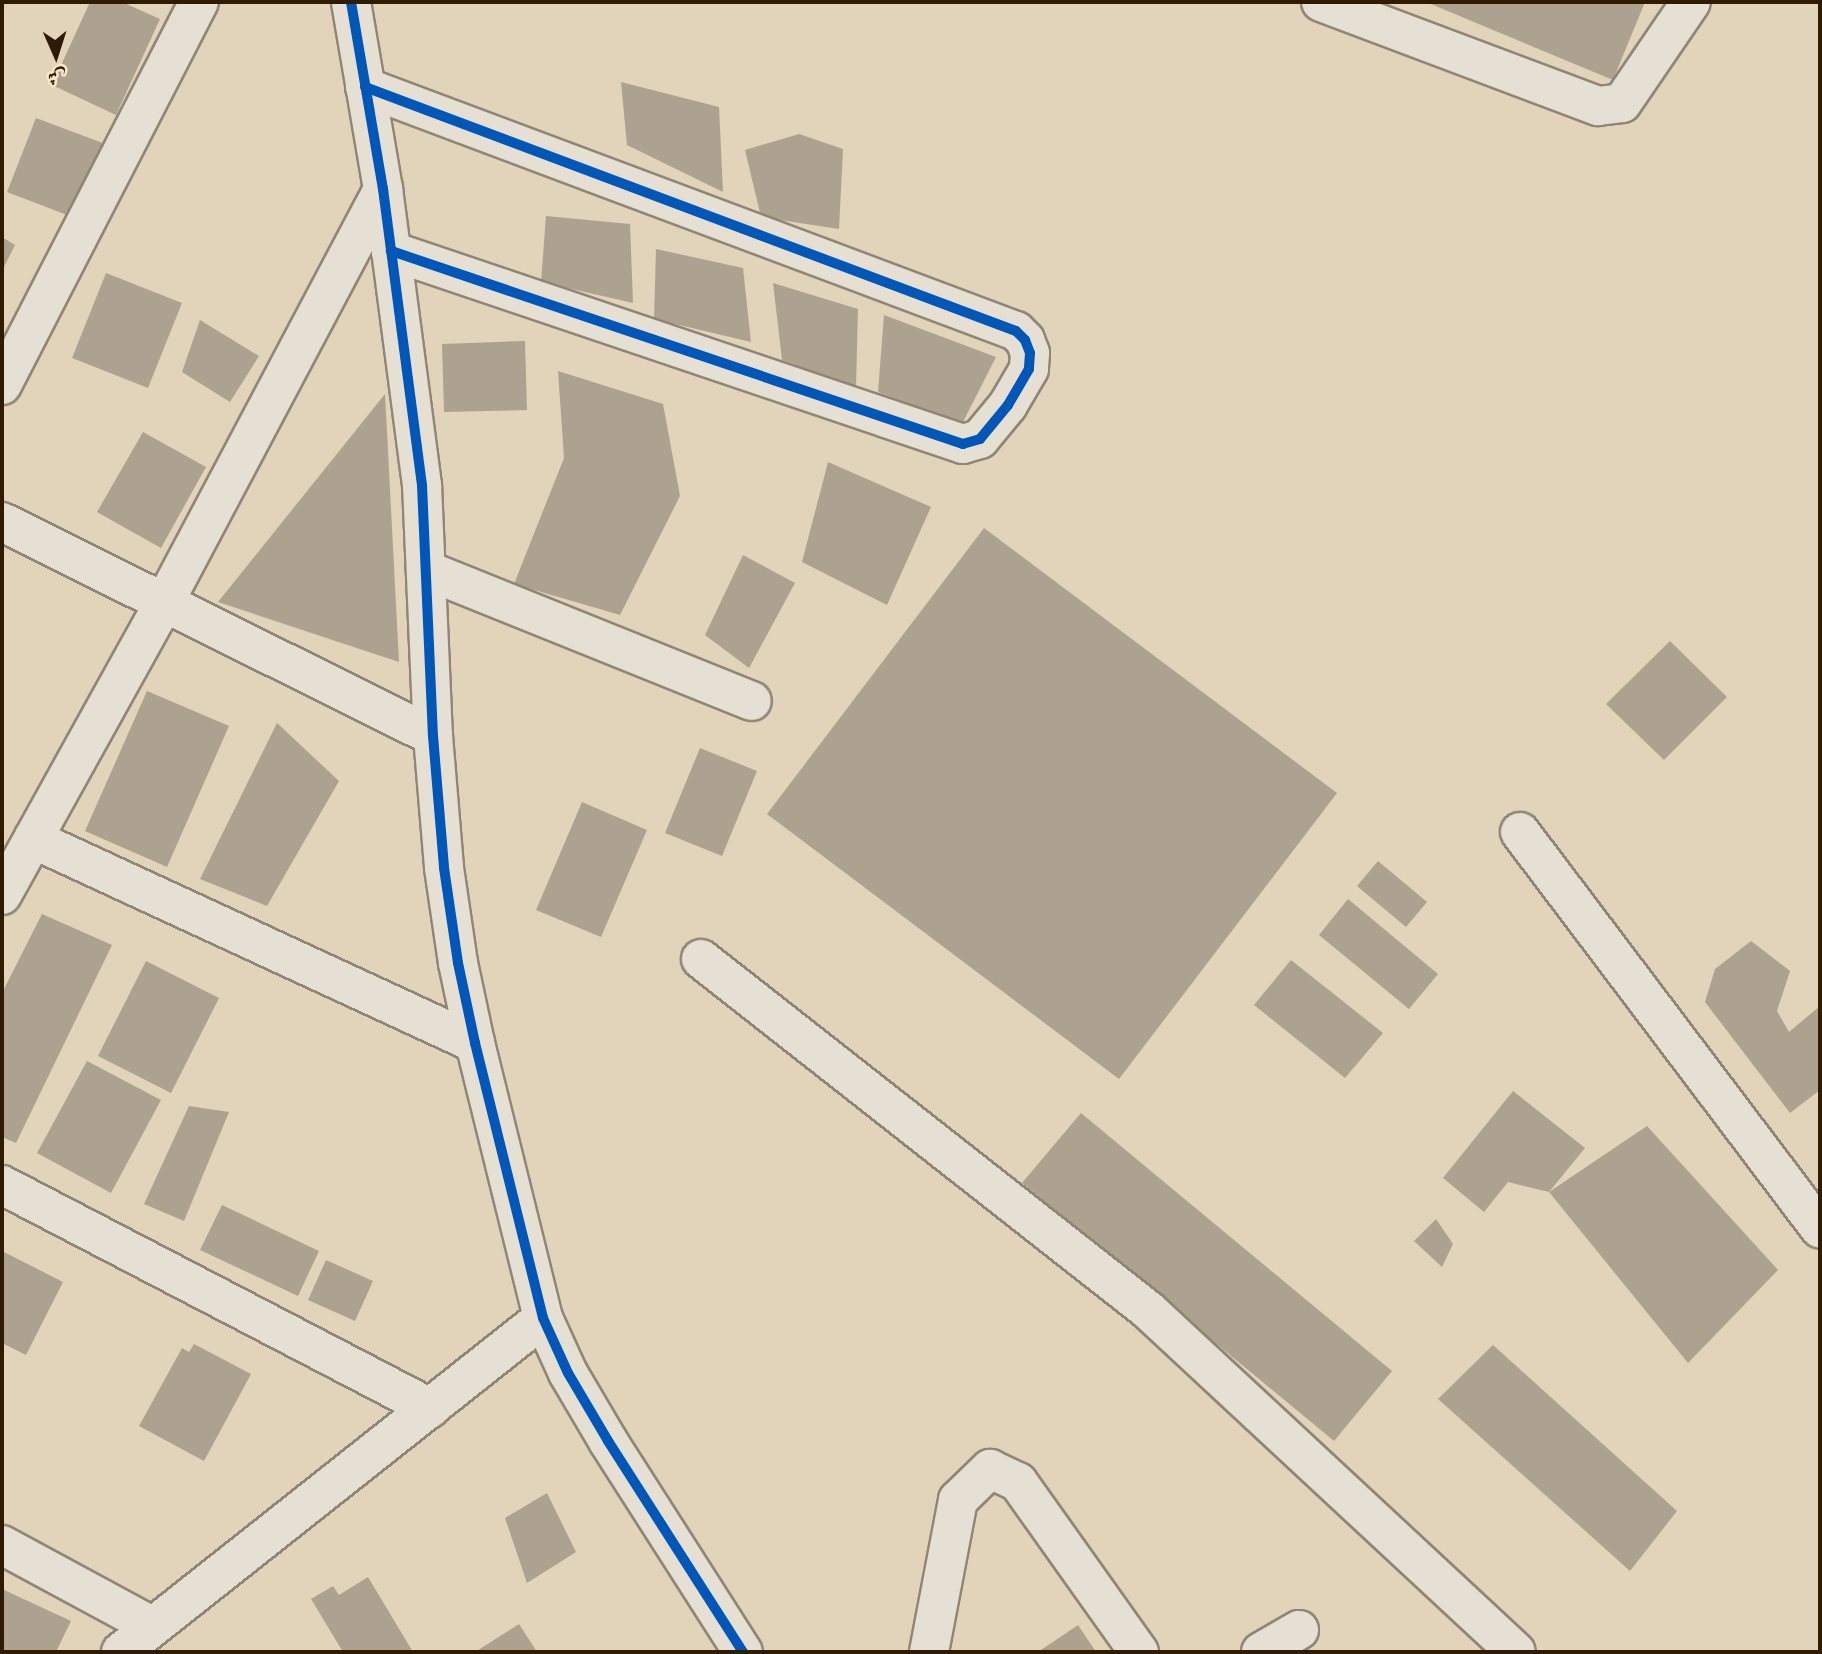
<!DOCTYPE html>
<meta charset="utf-8">
<style>
body{margin:0}
#map{position:relative;width:1822px;height:1654px;overflow:hidden;background:#e1d4ba;font-family:Alegreya,Amiri,serif}
div>[style]{position:absolute}
.building>*{inset:0;background:#aca28f}
.roads{filter:drop-shadow(2px 0 #918675) drop-shadow(-2px 0 #918675) drop-shadow(0 2px #918675) drop-shadow(0 -2px #918675)}
.minor>*{height:38px;margin:-19px;padding:0 19px;transform-origin:19px;border-radius:19px;background:#e6dfd3}
.cycleway>*{height:10px;margin:-5px;padding:0 5px;transform-origin:5px;border-radius:5px;background:#0057b8}
span{translate:-50% -50%;white-space:nowrap;text-align:center;line-height:1.15;-webkit-text-stroke:7px #f7e6c7;paint-order:stroke}
.frame{position:absolute;inset:0;border:4px solid #311b00;pointer-events:none}
.north{position:absolute;left:21px;top:21px;width:70px;height:70px;-webkit-text-stroke:5px #f7e6c7;paint-order:stroke;rotate:177deg;font-size:19px;font-weight:700;line-height:28px;text-align:center;color:#311b00}
.north::after{content:'';display:block;margin:auto;width:24px;height:32px;background:#311b00;clip-path:polygon(50% 0,100% 100%,50% 72%,0 100%)}
</style>
<div id="map">
<div class="building">
<i style="clip-path:polygon(90px 2px,122px 2px,160px 19px,116px 115px,52px 85px)"></i>
<i style="clip-path:polygon(1426px 2px,1645px 2px,1613px 80px)"></i>
<i style="clip-path:polygon(621px 82px,719px 107px,723px 192px,627px 145px)"></i>
<i style="clip-path:polygon(36px 118px,108px 145px,80px 220px,7px 192px)"></i>
<i style="clip-path:polygon(799px 134px,843px 149px,839px 229px,761px 217px,745px 150px)"></i>
<i style="clip-path:polygon(546px 216px,630px 224px,633px 303px,541px 282px)"></i>
<i style="clip-path:polygon(2px 237px,15px 245px,2px 271px)"></i>
<i style="clip-path:polygon(656px 249px,743px 268px,751px 342px,654px 319px)"></i>
<i style="clip-path:polygon(106px 273px,182px 303px,148px 388px,72px 358px)"></i>
<i style="clip-path:polygon(773px 283px,858px 309px,856px 387px,782px 360px)"></i>
<i style="clip-path:polygon(884px 315px,996px 357px,962px 424px,878px 392px)"></i>
<i style="clip-path:polygon(200px 320px,259px 356px,230px 402px,182px 372px)"></i>
<i style="clip-path:polygon(525px 341px,527px 410px,444px 412px,442px 344px)"></i>
<i style="clip-path:polygon(558px 371px,663px 404px,680px 496px,620px 615px,514px 584px,564px 458px)"></i>
<i style="clip-path:polygon(385px 394px,399px 662px,218px 602px)"></i>
<i style="clip-path:polygon(143px 432px,206px 467px,161px 548px,97px 512px)"></i>
<i style="clip-path:polygon(828px 462px,931px 507px,887px 605px,802px 562px)"></i>
<i style="clip-path:polygon(984px 528px,1337px 793px,1119px 1079px,767px 814px)"></i>
<i style="clip-path:polygon(743px 555px,795px 583px,749px 668px,705px 635px)"></i>
<i style="clip-path:polygon(1670px 641px,1727px 697px,1664px 760px,1606px 704px)"></i>
<i style="clip-path:polygon(147px 691px,229px 726px,167px 867px,85px 831px)"></i>
<i style="clip-path:polygon(277px 723px,339px 781px,267px 906px,200px 879px)"></i>
<i style="clip-path:polygon(700px 748px,757px 771px,722px 856px,665px 833px)"></i>
<i style="clip-path:polygon(582px 802px,647px 830px,601px 937px,536px 910px)"></i>
<i style="clip-path:polygon(1378px 861px,1427px 902px,1406px 927px,1357px 886px)"></i>
<i style="clip-path:polygon(1348px 899px,1438px 974px,1409px 1009px,1319px 935px)"></i>
<i style="clip-path:polygon(42px 914px,112px 945px,16px 1143px,2px 1137px,2px 993px)"></i>
<i style="clip-path:polygon(1751px 941px,1790px 971px,1777px 1011px,1789px 1032px,1820px 1006px,1820px 1090px,1790px 1113px,1705px 1002px,1715px 969px)"></i>
<i style="clip-path:polygon(1291px 960px,1383px 1033px,1345px 1078px,1254px 1005px)"></i>
<i style="clip-path:polygon(146px 961px,219px 998px,171px 1093px,98px 1056px)"></i>
<i style="clip-path:polygon(87px 1061px,161px 1100px,111px 1193px,37px 1153px)"></i>
<i style="clip-path:polygon(1513px 1091px,1585px 1148px,1549px 1192px,1508px 1182px,1484px 1212px,1443px 1178px)"></i>
<i style="clip-path:polygon(189px 1106px,229px 1112px,184px 1221px,144px 1204px)"></i>
<i style="clip-path:polygon(1081px 1113px,1392px 1371px,1334px 1441px,1022px 1183px)"></i>
<i style="clip-path:polygon(1647px 1126px,1778px 1270px,1688px 1363px,1549px 1192px)"></i>
<i style="clip-path:polygon(222px 1205px,319px 1251px,298px 1296px,200px 1250px)"></i>
<i style="clip-path:polygon(1436px 1219px,1453px 1244px,1442px 1267px,1414px 1241px)"></i>
<i style="clip-path:polygon(2px 1251px,63px 1282px,26px 1355px,2px 1343px)"></i>
<i style="clip-path:polygon(326px 1260px,373px 1281px,355px 1321px,308px 1300px)"></i>
<i style="clip-path:polygon(194px 1344px,251px 1374px,204px 1461px,139px 1426px,182px 1348px,189px 1352px)"></i>
<i style="clip-path:polygon(1493px 1345px,1677px 1511px,1630px 1571px,1438px 1399px)"></i>
<i style="clip-path:polygon(547px 1493px,576px 1552px,527px 1583px,505px 1518px)"></i>
<i style="clip-path:polygon(368px 1577px,413px 1652px,343px 1652px,311px 1599px,333px 1586px,339px 1595px)"></i>
<i style="clip-path:polygon(2px 1589px,71px 1621px,56px 1652px,2px 1652px)"></i>
<i style="clip-path:polygon(519px 1624px,537px 1652px,475px 1652px)"></i>
<i style="clip-path:polygon(1078px 1625px,1096px 1652px,1038px 1652px)"></i>
</div>
<div class="roads">
<div class="minor">
<i style="left:351px;top:2px;width:190px;rotate:80.3deg"></i>
<i style="left:383px;top:189px;width:299px;rotate:82.5deg"></i>
<i style="left:422px;top:485px;width:251px;rotate:87.5deg"></i>
<i style="left:433px;top:736px;width:132px;rotate:85.2deg"></i>
<i style="left:444px;top:868px;width:96px;rotate:81.6deg"></i>
<i style="left:458px;top:963px;width:82px;rotate:78deg"></i>
<i style="left:475px;top:1043px;width:283px;rotate:76.1deg"></i>
<i style="left:543px;top:1318px;width:60px;rotate:65.6deg"></i>
<i style="left:568px;top:1373px;width:79px;rotate:59.5deg"></i>
<i style="left:608px;top:1441px;width:250px;rotate:57.4deg"></i>
<i style="left:1321px;top:2px;width:296px;rotate:20.6deg"></i>
<i style="left:1598px;top:106px;width:24px;rotate:-7deg"></i>
<i style="left:1622px;top:103px;width:122px;rotate:-55.7deg"></i>
<i style="left:365px;top:87px;width:695px;rotate:20.55deg"></i>
<i style="left:1016px;top:331px;width:13px;rotate:45deg"></i>
<i style="left:1025px;top:340px;width:14px;rotate:69deg"></i>
<i style="left:1030px;top:353px;width:16px;rotate:94deg"></i>
<i style="left:1029px;top:369px;width:42px;rotate:120.3deg"></i>
<i style="left:1008px;top:405px;width:44px;rotate:129.5deg"></i>
<i style="left:980px;top:439px;width:18px;rotate:164deg"></i>
<i style="left:963px;top:444px;width:604px;rotate:-161.35deg"></i>
<i style="left:2px;top:385px;width:431px;rotate:-62.8deg"></i>
<i style="left:2px;top:522px;width:481px;rotate:26.4deg"></i>
<i style="left:426px;top:570px;width:351px;rotate:21.9deg"></i>
<i style="left:1520px;top:832px;width:497px;rotate:52.9deg"></i>
<i style="left:33px;top:839px;width:487px;rotate:24.8deg"></i>
<i style="left:2px;top:895px;width:336px;rotate:-61deg"></i>
<i style="left:165px;top:601px;width:466px;rotate:-62.1deg"></i>
<i style="left:701px;top:959px;width:568px;rotate:38.14deg"></i>
<i style="left:1148px;top:1310px;width:502px;rotate:42.9deg"></i>
<i style="left:2px;top:1185px;width:483px;rotate:27.5deg"></i>
<i style="left:2px;top:1545px;width:170px;rotate:28.4deg"></i>
<i style="left:121px;top:1652px;width:538px;rotate:-38.36deg"></i>
<i style="left:929px;top:1652px;width:155px;rotate:-79.2deg"></i>
<i style="left:958px;top:1500px;width:45px;rotate:-44.1deg"></i>
<i style="left:990px;top:1469px;width:31px;rotate:25deg"></i>
<i style="left:1018px;top:1482px;width:209px;rotate:54.6deg"></i>
<i style="left:1261px;top:1652px;width:44px;rotate:-30.1deg"></i>
</div>
</div>
<div class="cycleway">
<i style="left:351px;top:2px;width:190px;rotate:80.3deg"></i>
<i style="left:383px;top:189px;width:299px;rotate:82.5deg"></i>
<i style="left:422px;top:485px;width:251px;rotate:87.5deg"></i>
<i style="left:433px;top:736px;width:132px;rotate:85.2deg"></i>
<i style="left:444px;top:868px;width:96px;rotate:81.6deg"></i>
<i style="left:458px;top:963px;width:82px;rotate:78deg"></i>
<i style="left:475px;top:1043px;width:283px;rotate:76.1deg"></i>
<i style="left:543px;top:1318px;width:60px;rotate:65.6deg"></i>
<i style="left:568px;top:1373px;width:79px;rotate:59.5deg"></i>
<i style="left:608px;top:1441px;width:250px;rotate:57.4deg"></i>
<i style="left:365px;top:87px;width:695px;rotate:20.55deg"></i>
<i style="left:1016px;top:331px;width:13px;rotate:45deg"></i>
<i style="left:1025px;top:340px;width:14px;rotate:69deg"></i>
<i style="left:1030px;top:353px;width:16px;rotate:94deg"></i>
<i style="left:1029px;top:369px;width:42px;rotate:120.3deg"></i>
<i style="left:1008px;top:405px;width:44px;rotate:129.5deg"></i>
<i style="left:980px;top:439px;width:18px;rotate:164deg"></i>
<i style="left:963px;top:444px;width:604px;rotate:-161.35deg"></i>
</div>
<div class="frame"></div>
<div class="north">ش</div>
</div>
